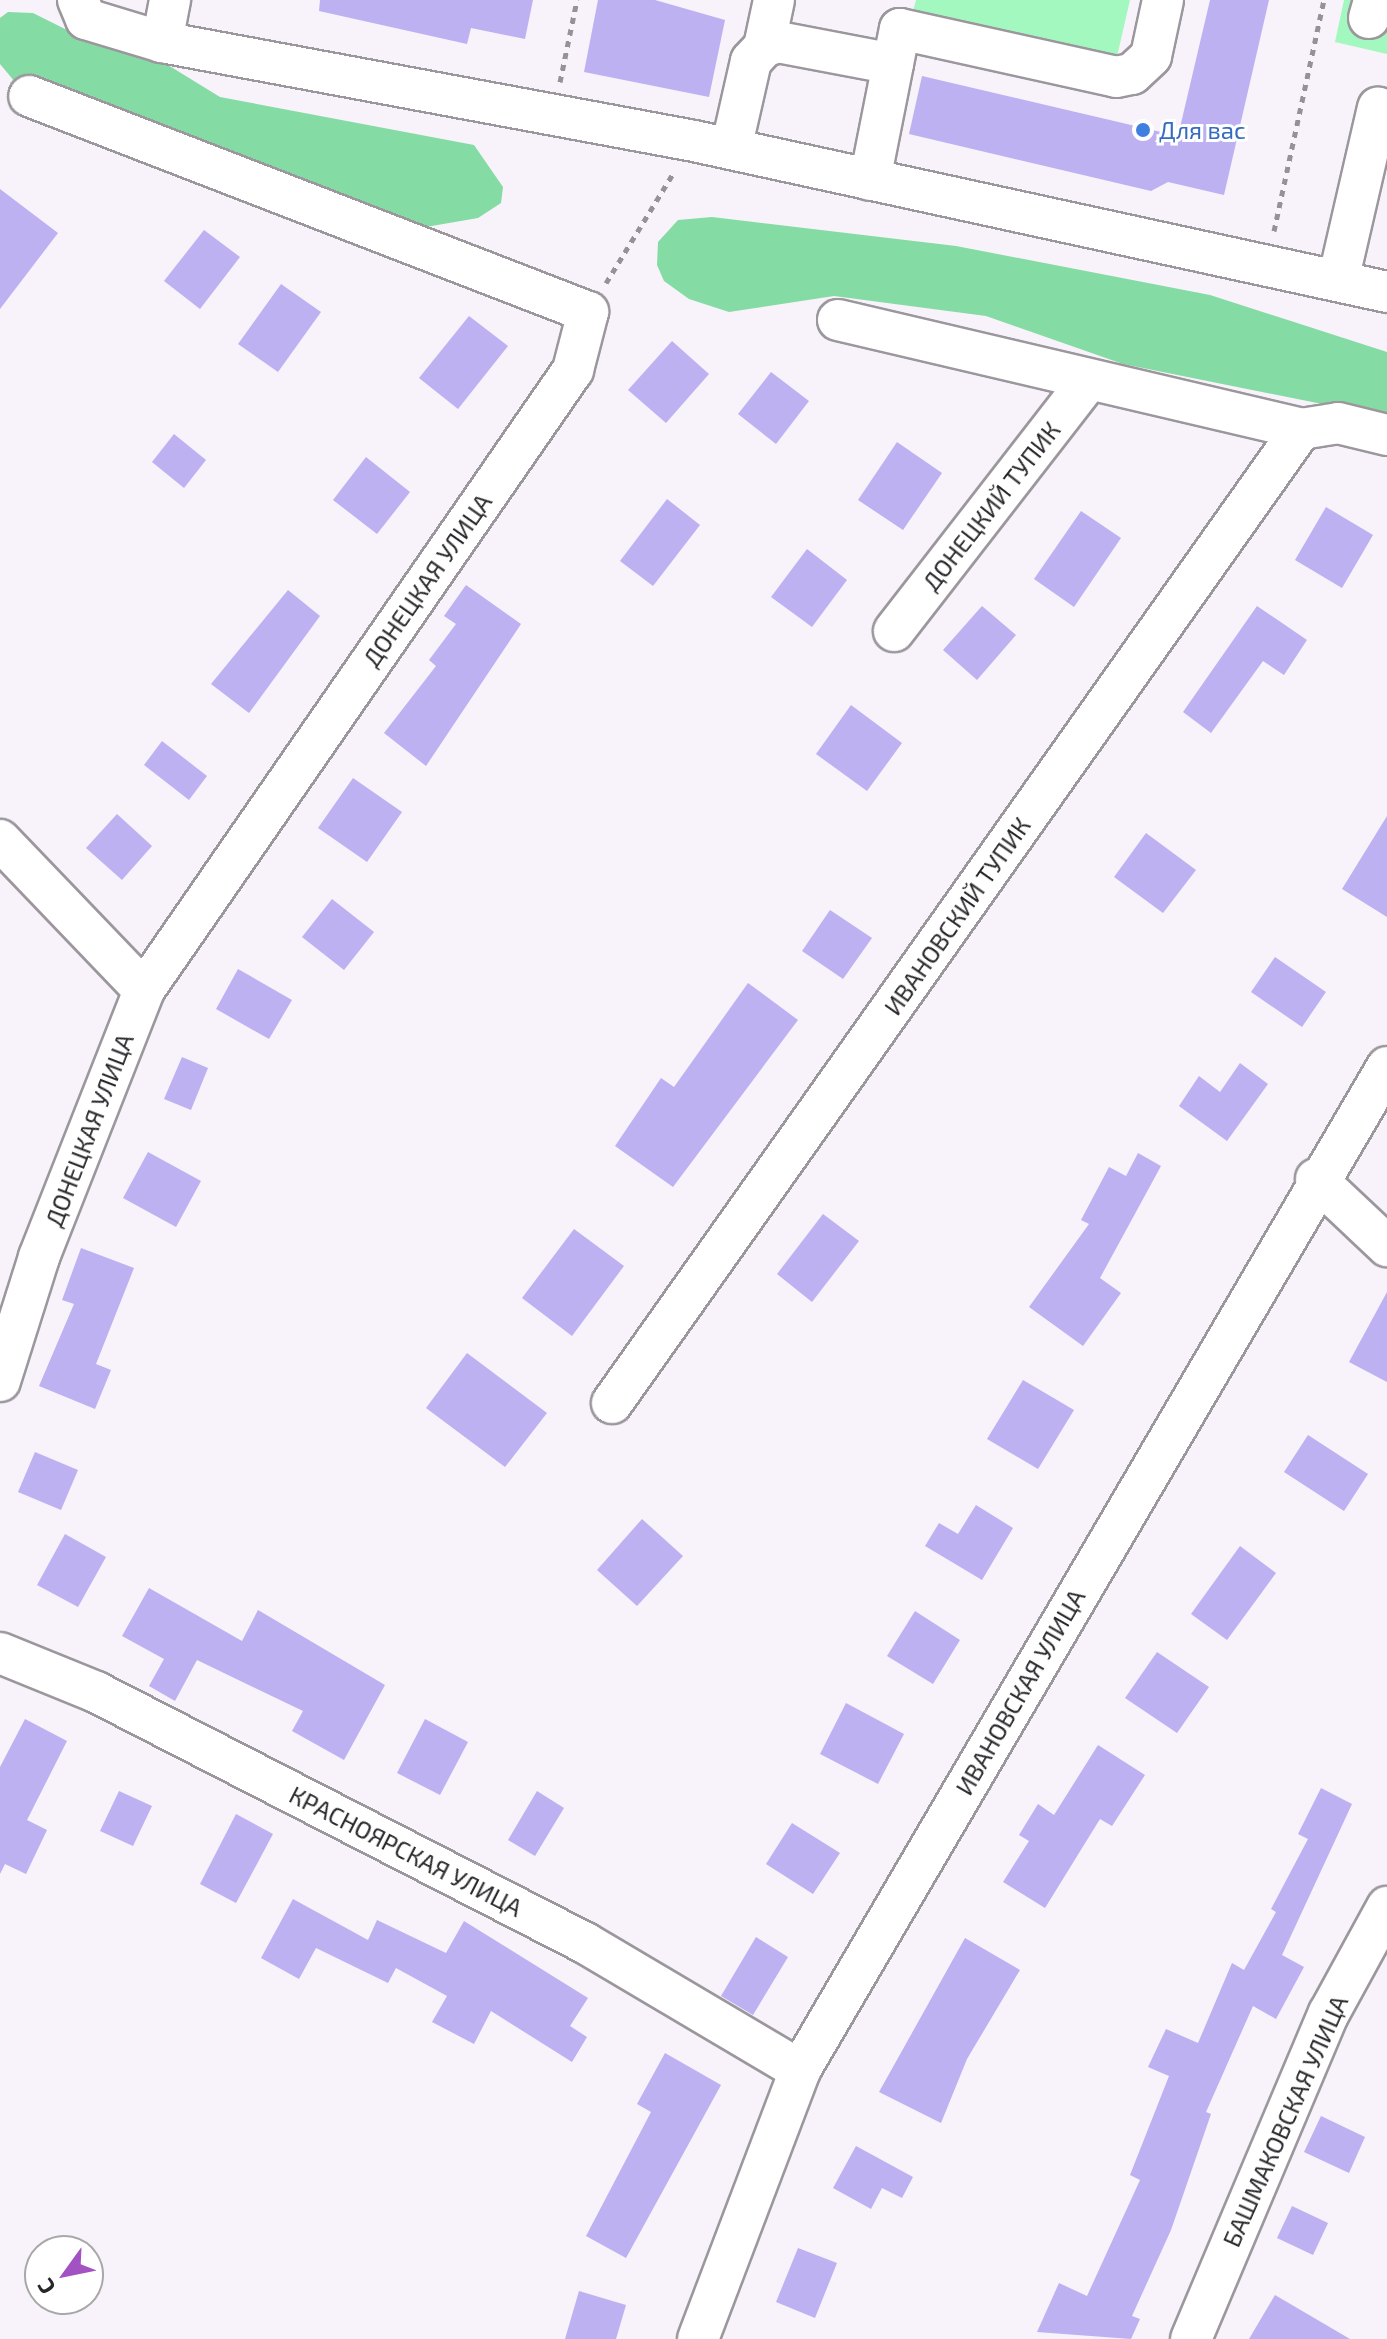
<!DOCTYPE html>
<meta charset="utf-8">
<style>
body{margin:0}
#map{position:relative;width:1387px;height:2339px;overflow:hidden;background:#f8f2fa;font-family:"Exo 2",sans-serif}
div>[style]{position:absolute}
.green>*{inset:0;background:#a2f8bf}
.forest>*{inset:0;background:#84dba3}
.building>*{inset:0;background:#bdb1f2}
.path>*{height:5px;margin-top:-2.5px;transform-origin:0;background:repeating-linear-gradient(90deg,#959197 0 6px,transparent 0 12px)}
.roads{filter:drop-shadow(2px 0 #9c969d) drop-shadow(-2px 0 #9c969d) drop-shadow(0 2px #9c969d) drop-shadow(0 -2px #9c969d)}
.minor>*{height:40px;margin:-20px;padding:0 20px;transform-origin:20px;border-radius:20px;background:#fff}
.dots>*{width:22px;height:22px;translate:-50% -50%;box-sizing:border-box;border:4px solid #fff;border-radius:50%}
span{translate:-50% -50%;white-space:nowrap;text-align:center;line-height:1.15;-webkit-text-stroke:6px #fff;paint-order:stroke}
.shop-label{font-size:24px;color:#366cbe}
.left{translate:0 -50%;text-align:left}
.street-label{font-size:24px;color:#282629}
.north{position:absolute;left:24px;top:2235px;width:80px;height:80px;box-sizing:border-box;background:#fff;border:2px solid #a9a8a9;border-radius:50%;rotate:237deg;font-size:22px;font-weight:700;line-height:32px;text-align:center;color:#282629}
.north::after{content:'';display:block;margin:auto;width:28px;height:36px;background:#a252c3;clip-path:polygon(50% 0,100% 100%,50% 72%,0 100%)}
</style>
<div id="map">
<div class="green">
<i style="clip-path:polygon(916px 0,1130px 0,1116px 61px,913px 11px)"></i>
<i style="clip-path:polygon(1344px 0,1387px 0,1387px 54px,1335px 42px)"></i>
</div>
<div class="forest">
<i style="clip-path:polygon(8px 12px,33px 13px,73px 33px,150px 54px,220px 97px,474px 145px,503px 187px,501px 203px,478px 218px,420px 228px,15px 82px,0 64px,0 18px)"></i>
<i style="clip-path:polygon(712px 217px,956px 246px,1210px 295px,1387px 352px,1387px 417px,1123px 364px,986px 316px,834px 296px,729px 312px,689px 299px,664px 281px,657px 265px,658px 242px,678px 220px)"></i>
</div>
<div class="building">
<i style="clip-path:polygon(320px 0,533px 0,525px 39px,471px 28px,467px 44px,319px 11px)"></i>
<i style="clip-path:polygon(598px 0,655px 0,725px 20px,709px 97px,584px 72px)"></i>
<i style="clip-path:polygon(1210px 0,1269px 0,1224px 195px,1168px 182px,1151px 191px,909px 134px,922px 76px,1178px 136px)"></i>
<i style="clip-path:polygon(0 189px,58px 233px,0 309px)"></i>
<i style="clip-path:polygon(204px 230px,240px 257px,200px 309px,164px 281px)"></i>
<i style="clip-path:polygon(281px 284px,321px 312px,278px 372px,238px 344px)"></i>
<i style="clip-path:polygon(469px 316px,508px 346px,458px 409px,419px 378px)"></i>
<i style="clip-path:polygon(672px 341px,709px 374px,666px 423px,628px 390px)"></i>
<i style="clip-path:polygon(771px 372px,809px 401px,776px 444px,738px 414px)"></i>
<i style="clip-path:polygon(174px 434px,206px 460px,184px 488px,152px 462px)"></i>
<i style="clip-path:polygon(897px 442px,942px 473px,903px 530px,858px 500px)"></i>
<i style="clip-path:polygon(366px 457px,410px 492px,377px 534px,333px 500px)"></i>
<i style="clip-path:polygon(667px 499px,700px 525px,653px 586px,620px 561px)"></i>
<i style="clip-path:polygon(1326px 507px,1373px 535px,1342px 588px,1295px 560px)"></i>
<i style="clip-path:polygon(1081px 511px,1121px 538px,1074px 607px,1034px 579px)"></i>
<i style="clip-path:polygon(807px 549px,847px 580px,812px 627px,771px 597px)"></i>
<i style="clip-path:polygon(466px 585px,521px 624px,426px 766px,384px 733px,436px 666px,429px 660px,456px 624px,444px 616px)"></i>
<i style="clip-path:polygon(288px 590px,320px 616px,249px 713px,211px 684px)"></i>
<i style="clip-path:polygon(982px 606px,1016px 635px,977px 680px,943px 650px)"></i>
<i style="clip-path:polygon(1257px 606px,1307px 640px,1284px 675px,1263px 661px,1211px 733px,1183px 712px)"></i>
<i style="clip-path:polygon(851px 705px,902px 743px,867px 791px,816px 754px)"></i>
<i style="clip-path:polygon(162px 741px,207px 776px,189px 800px,144px 765px)"></i>
<i style="clip-path:polygon(353px 778px,402px 812px,367px 862px,318px 828px)"></i>
<i style="clip-path:polygon(117px 814px,152px 846px,122px 880px,86px 848px)"></i>
<i style="clip-path:polygon(1387px 816px,1387px 917px,1342px 889px)"></i>
<i style="clip-path:polygon(1146px 833px,1196px 870px,1163px 913px,1114px 877px)"></i>
<i style="clip-path:polygon(332px 899px,374px 932px,344px 970px,302px 937px)"></i>
<i style="clip-path:polygon(830px 910px,872px 938px,843px 979px,802px 951px)"></i>
<i style="clip-path:polygon(1275px 957px,1326px 992px,1302px 1027px,1251px 992px)"></i>
<i style="clip-path:polygon(238px 969px,292px 1000px,269px 1039px,216px 1009px)"></i>
<i style="clip-path:polygon(748px 983px,798px 1020px,673px 1187px,615px 1146px,661px 1078px,674px 1087px)"></i>
<i style="clip-path:polygon(182px 1057px,208px 1068px,191px 1110px,164px 1099px)"></i>
<i style="clip-path:polygon(1240px 1063px,1268px 1084px,1227px 1141px,1179px 1106px,1199px 1076px,1220px 1092px)"></i>
<i style="clip-path:polygon(148px 1152px,201px 1181px,176px 1227px,123px 1198px)"></i>
<i style="clip-path:polygon(1138px 1153px,1161px 1166px,1100px 1278px,1121px 1293px,1083px 1346px,1029px 1307px,1089px 1224px,1081px 1220px,1109px 1167px,1126px 1176px)"></i>
<i style="clip-path:polygon(823px 1214px,859px 1241px,812px 1302px,777px 1274px)"></i>
<i style="clip-path:polygon(574px 1229px,624px 1266px,572px 1336px,522px 1298px)"></i>
<i style="clip-path:polygon(81px 1248px,134px 1268px,96px 1364px,111px 1370px,95px 1409px,39px 1386px,74px 1304px,62px 1300px)"></i>
<i style="clip-path:polygon(1387px 1292px,1387px 1382px,1349px 1362px)"></i>
<i style="clip-path:polygon(467px 1353px,547px 1413px,505px 1467px,426px 1408px)"></i>
<i style="clip-path:polygon(1023px 1380px,1074px 1410px,1038px 1469px,987px 1439px)"></i>
<i style="clip-path:polygon(1308px 1435px,1368px 1474px,1344px 1511px,1284px 1472px)"></i>
<i style="clip-path:polygon(35px 1452px,78px 1470px,61px 1510px,18px 1492px)"></i>
<i style="clip-path:polygon(976px 1505px,1013px 1528px,982px 1580px,925px 1546px,939px 1523px,958px 1534px)"></i>
<i style="clip-path:polygon(642px 1519px,683px 1556px,637px 1606px,597px 1570px)"></i>
<i style="clip-path:polygon(65px 1534px,106px 1557px,78px 1607px,37px 1585px)"></i>
<i style="clip-path:polygon(1240px 1546px,1276px 1573px,1227px 1640px,1191px 1614px)"></i>
<i style="clip-path:polygon(149px 1588px,242px 1641px,258px 1610px,385px 1685px,344px 1760px,292px 1731px,303px 1711px,197px 1660px,175px 1701px,149px 1686px,164px 1659px,122px 1636px)"></i>
<i style="clip-path:polygon(915px 1611px,960px 1640px,933px 1684px,887px 1656px)"></i>
<i style="clip-path:polygon(1157px 1652px,1209px 1687px,1177px 1733px,1125px 1698px)"></i>
<i style="clip-path:polygon(846px 1703px,904px 1734px,878px 1784px,820px 1754px)"></i>
<i style="clip-path:polygon(25px 1719px,67px 1741px,27px 1820px,47px 1830px,26px 1874px,5px 1864px,0 1874px,0 1767px)"></i>
<i style="clip-path:polygon(425px 1719px,468px 1742px,440px 1795px,397px 1773px)"></i>
<i style="clip-path:polygon(1098px 1745px,1145px 1775px,1112px 1826px,1100px 1819px,1045px 1908px,1003px 1882px,1029px 1841px,1019px 1835px,1038px 1804px,1054px 1815px)"></i>
<i style="clip-path:polygon(1321px 1788px,1352px 1804px,1282px 1955px,1304px 1967px,1276px 2019px,1253px 2006px,1206px 2112px,1211px 2114px,1171px 2230px,1132px 2316px,1140px 2319px,1131px 2339px,1037px 2332px,1059px 2283px,1087px 2296px,1140px 2180px,1130px 2175px,1169px 2076px,1148px 2067px,1166px 2029px,1198px 2043px,1232px 1963px,1244px 1970px,1276px 1912px,1271px 1909px,1308px 1839px,1298px 1834px)"></i>
<i style="clip-path:polygon(119px 1791px,152px 1806px,133px 1846px,100px 1831px)"></i>
<i style="clip-path:polygon(537px 1791px,564px 1808px,535px 1856px,508px 1840px)"></i>
<i style="clip-path:polygon(236px 1814px,273px 1834px,236px 1903px,200px 1884px)"></i>
<i style="clip-path:polygon(792px 1823px,840px 1853px,813px 1894px,766px 1864px)"></i>
<i style="clip-path:polygon(293px 1899px,368px 1940px,377px 1920px,446px 1953px,464px 1921px,588px 1998px,570px 2026px,587px 2037px,572px 2062px,491px 2011px,474px 2044px,432px 2022px,447px 1996px,396px 1968px,388px 1983px,316px 1948px,299px 1979px,261px 1958px)"></i>
<i style="clip-path:polygon(756px 1937px,788px 1957px,753px 2015px,721px 1996px)"></i>
<i style="clip-path:polygon(965px 1938px,1020px 1970px,967px 2059px,941px 2123px,879px 2092px)"></i>
<i style="clip-path:polygon(665px 2053px,721px 2085px,626px 2258px,586px 2236px,651px 2112px,637px 2104px)"></i>
<i style="clip-path:polygon(1321px 2116px,1365px 2137px,1349px 2173px,1304px 2152px)"></i>
<i style="clip-path:polygon(856px 2146px,913px 2177px,902px 2198px,882px 2188px,871px 2209px,833px 2188px)"></i>
<i style="clip-path:polygon(1292px 2206px,1328px 2223px,1313px 2255px,1277px 2238px)"></i>
<i style="clip-path:polygon(798px 2248px,837px 2263px,815px 2318px,776px 2302px)"></i>
<i style="clip-path:polygon(579px 2291px,626px 2305px,616px 2339px,565px 2339px)"></i>
<i style="clip-path:polygon(1275px 2295px,1350px 2339px,1249px 2339px)"></i>
</div>
<div class="path">
<i style="left:560px;top:82px;width:84px;rotate:-78.3deg"></i>
<i style="left:1274px;top:231px;width:236px;rotate:-77.8deg"></i>
<i style="left:606px;top:283px;width:130px;rotate:-58.5deg"></i>
</div>
<div class="roads">
<div class="minor">
<i style="left:78px;top:0;width:21px;rotate:67deg"></i>
<i style="left:86px;top:19px;width:79px;rotate:16.8deg"></i>
<i style="left:162px;top:42px;width:541px;rotate:10.54deg"></i>
<i style="left:694px;top:141px;width:709px;rotate:12.29deg"></i>
<i style="left:1369px;top:18px;width:19px;rotate:-74deg"></i>
<i style="left:162px;top:42px;width:43px;rotate:-79.2deg"></i>
<i style="left:764px;top:47px;width:48px;rotate:-78deg"></i>
<i style="left:731px;top:149px;width:90px;rotate:-77.2deg"></i>
<i style="left:751px;top:61px;width:19px;rotate:-47deg"></i>
<i style="left:764px;top:47px;width:15px;rotate:-20deg"></i>
<i style="left:778px;top:42px;width:117px;rotate:10.8deg"></i>
<i style="left:870px;top:180px;width:154px;rotate:-78.8deg"></i>
<i style="left:900px;top:29px;width:221px;rotate:12.5deg"></i>
<i style="left:1116px;top:77px;width:16px;rotate:-11deg"></i>
<i style="left:1132px;top:74px;width:26px;rotate:-43deg"></i>
<i style="left:1151px;top:56px;width:57px;rotate:-77.9deg"></i>
<i style="left:1338px;top:281px;width:178px;rotate:-77deg"></i>
<i style="left:838px;top:320px;width:476px;rotate:13.2deg"></i>
<i style="left:1301px;top:429px;width:37px;rotate:-9deg"></i>
<i style="left:1338px;top:423px;width:50px;rotate:13.8deg"></i>
<i style="left:894px;top:631px;width:315px;rotate:-52.2deg"></i>
<i style="left:0;top:840px;width:208px;rotate:46.2deg"></i>
<i style="left:1316px;top:1179px;width:98px;rotate:43.3deg"></i>
<i style="left:0;top:1381px;width:130px;rotate:-72.5deg"></i>
<i style="left:39px;top:1257px;width:287px;rotate:-68.5deg"></i>
<i style="left:144px;top:990px;width:754px;rotate:-55.32deg"></i>
<i style="left:573px;top:370px;width:60px;rotate:-75.5deg"></i>
<i style="left:588px;top:312px;width:599px;rotate:-158.87deg"></i>
<i style="left:612px;top:1403px;width:1193px;rotate:-54.72deg"></i>
<i style="left:0;top:1653px;width:104px;rotate:22.1deg"></i>
<i style="left:96px;top:1692px;width:550px;rotate:27.17deg"></i>
<i style="left:585px;top:1943px;width:250px;rotate:30.6deg"></i>
<i style="left:698px;top:2339px;width:288px;rotate:-69.2deg"></i>
<i style="left:800px;top:2070px;width:1162px;rotate:-59.66deg"></i>
<i style="left:1191px;top:2339px;width:354px;rotate:-67.1deg"></i>
<i style="left:1329px;top:2013px;width:121px;rotate:-61.3deg"></i>
</div>
</div>
<div class="dots">
<i style="left:1143px;top:130px;background:#3f7fe0"></i>
</div>
<div class="shop-label">
<span class="left" style="left:1159px;top:130px">Для вас</span>
</div>
<div class="street-label">
<span style="left:991px;top:506px;rotate:-52deg">ДОНЕЦКИЙ ТУПИК</span>
<span style="left:427px;top:580px;rotate:-55deg">ДОНЕЦКАЯ УЛИЦА</span>
<span style="left:957px;top:916px;rotate:-55deg">ИВАНОВСКИЙ ТУПИК</span>
<span style="left:89px;top:1130px;rotate:-69deg">ДОНЕЦКАЯ УЛИЦА</span>
<span style="left:1020px;top:1692px;rotate:-60deg">ИВАНОВСКАЯ УЛИЦА</span>
<span style="left:406px;top:1851px;rotate:27deg">КРАСНОЯРСКАЯ УЛИЦА</span>
<span style="left:1285px;top:2121px;rotate:-66deg">БАШМАКОВСКАЯ УЛИЦА</span>
</div>
<div class="north">С</div>
</div>
